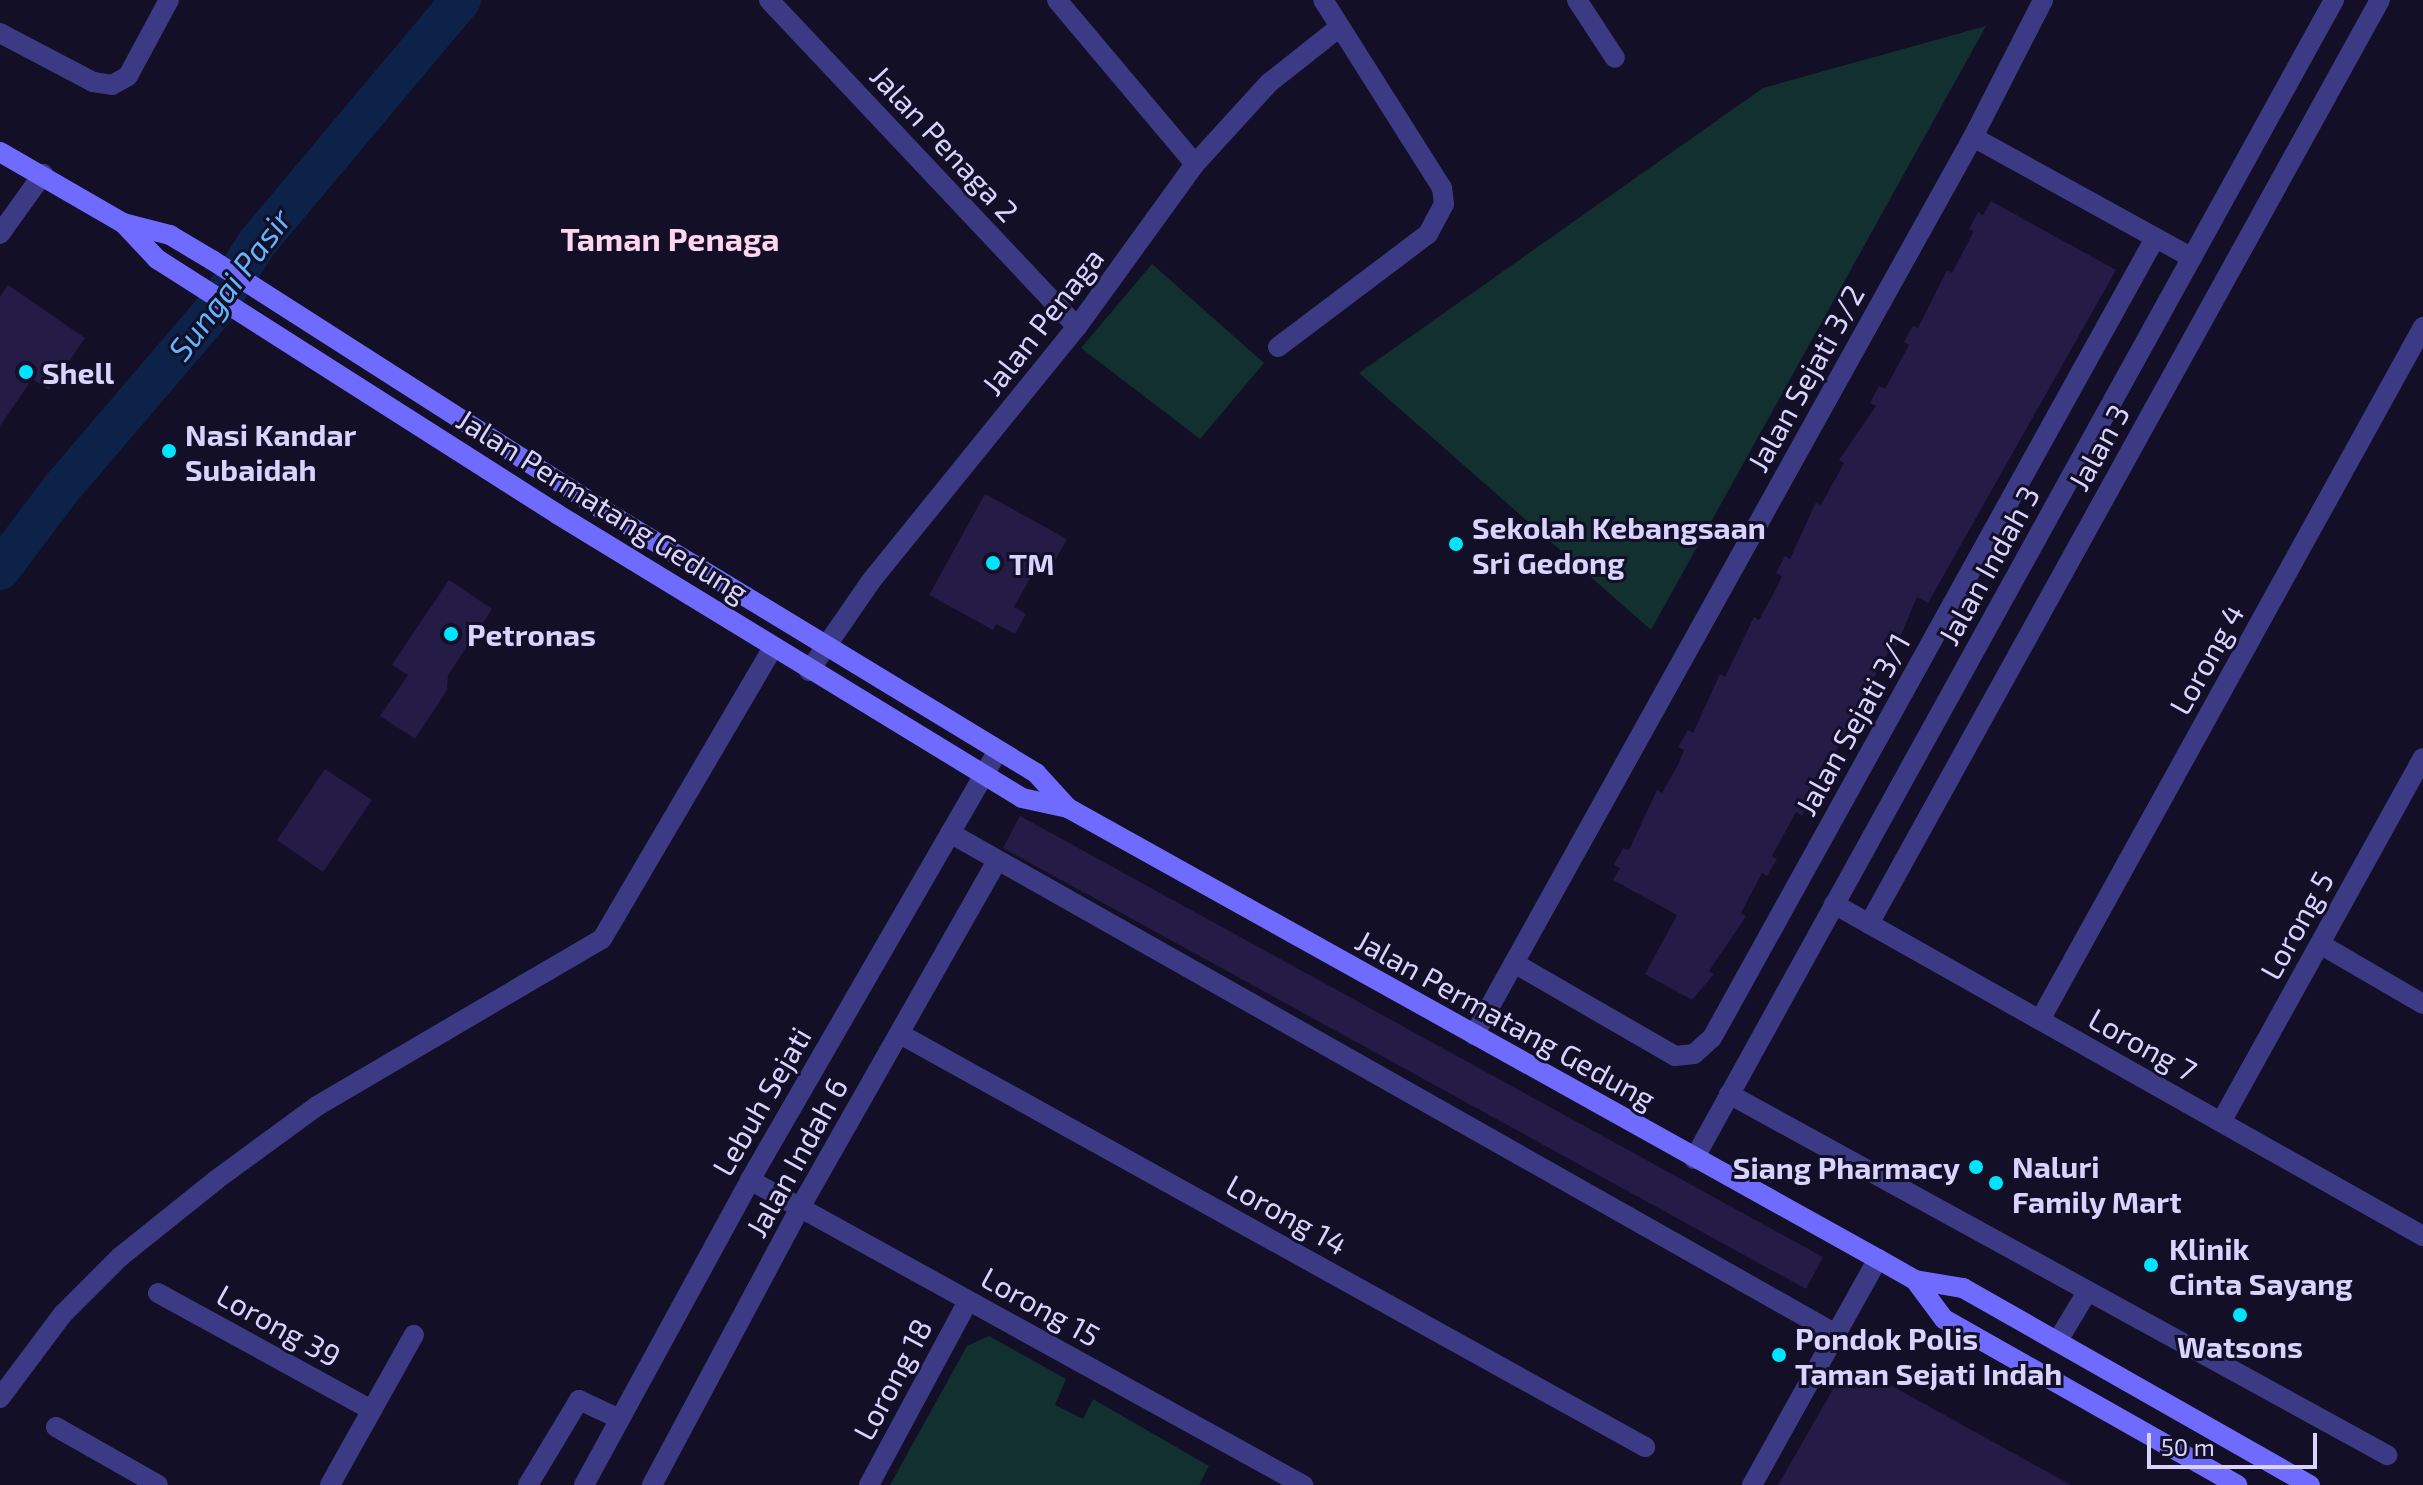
<!DOCTYPE html>
<style>
body{margin:0}
#map{position:relative;width:2423px;height:1485px;overflow:hidden;background:#130f26;font-family:"Exo 2",sans-serif}
div>[style]{position:absolute}
.green>*{inset:0;background:#12302f}
.river>*{height:40px;margin:-20px;padding:0 20px;transform-origin:20px;border-radius:20px;background:#0c2248}
.building>*{inset:0;background:#241b47}
.minor>*{height:20px;margin:-10px;padding:0 10px;transform-origin:10px;border-radius:10px;background:#3d3a85}
.secondary>*{height:20px;margin:-10px;padding:0 10px;transform-origin:10px;border-radius:10px;background:#6f6bff}
.dots>*{width:22px;height:22px;translate:-50% -50%;box-sizing:border-box;border:4px solid #130f26;border-radius:50%}
span{translate:-50% -50%;white-space:nowrap;text-align:center;line-height:1.15;-webkit-text-stroke:6px #130f26;paint-order:stroke}
.street-label{font-size:30px;color:#d9d4ff}
.poi-label{font-size:30px;color:#d9d4ff;font-weight:700}
.left{translate:0 -50%;text-align:left}
.right{translate:-100% -50%;text-align:right}
.neighbourhood-label{font-size:32px;color:#ffd6f0;font-weight:700}
.water-label{font-size:32px;color:#62b6ff;font-style:italic}
.scale{position:absolute;left:2147px;top:1433px;width:170px;height:36px;box-sizing:border-box;border:4px solid #d9d4ff;border-top:0;padding-left:10px;font-size:24px;line-height:28px;white-space:nowrap;color:#d9d4ff;-webkit-text-stroke:6px #130f26;paint-order:stroke}
</style>
<div id="map">
<div class="green">
<i style="clip-path:polygon(1986px 26px,1651px 630px,1359px 373px,1763px 88px)"></i>
<i style="clip-path:polygon(1152px 264px,1264px 363px,1200px 439px,1081px 348px)"></i>
<i style="clip-path:polygon(989px 1336px,1066px 1379px,1055px 1405px,1083px 1419px,1093px 1399px,1209px 1466px,1199px 1485px,890px 1485px,967px 1346px)"></i>
</div>
<div class="river">
<i style="left:0;top:570px;width:101px;rotate:-53deg"></i>
<i style="left:61px;top:489px;width:237px;rotate:-49.5deg"></i>
<i style="left:215px;top:309px;width:78px;rotate:-57.5deg"></i>
<i style="left:257px;top:243px;width:317px;rotate:-50deg"></i>
</div>
<div class="building">
<i style="clip-path:polygon(1991px 201px,2116px 270px,1928px 603px,1917px 597px,1896px 647px,1892px 645px,1872px 681px,1877px 684px,1868px 701px,1862px 698px,1833px 758px,1827px 756px,1806px 796px,1811px 799px,1802px 816px,1796px 812px,1772px 856px,1777px 859px,1767px 876px,1762px 873px,1741px 913px,1746px 916px,1709px 971px,1714px 974px,1692px 1000px,1645px 974px,1677px 915px,1613px 880px,1620px 868px,1614px 865px,1623px 848px,1629px 850px,1657px 790px,1662px 793px,1679px 763px,1684px 750px,1678px 747px,1688px 730px,1693px 733px,1720px 674px,1725px 677px,1754px 617px,1759px 620px,1776px 589px,1782px 576px,1776px 573px,1785px 556px,1790px 559px,1816px 502px,1821px 505px,1844px 463px,1839px 460px,1876px 406px,1870px 403px,1879px 386px,1885px 389px,1909px 345px,1904px 342px,1913px 326px,1918px 328px,1947px 270px,1952px 273px,1974px 231px,1969px 229px,1978px 212px,1983px 215px)"></i>
<i style="clip-path:polygon(8px 285px,85px 338px,49px 390px,32px 379px,0 426px,0 297px)"></i>
<i style="clip-path:polygon(985px 494px,1067px 539px,1052px 566px,1041px 559px,1014px 607px,1026px 614px,1015px 634px,996px 624px,993px 630px,929px 595px)"></i>
<i style="clip-path:polygon(449px 580px,492px 609px,448px 675px,447px 690px,415px 739px,380px 716px,408px 675px,392px 665px)"></i>
<i style="clip-path:polygon(325px 769px,372px 800px,323px 872px,277px 840px)"></i>
<i style="clip-path:polygon(1020px 816px,1823px 1257px,1806px 1289px,1003px 848px)"></i>
<i style="clip-path:polygon(1865px 1371px,2071px 1485px,1778px 1485px,1840px 1377px)"></i>
</div>
<div class="minor">
<i style="left:769px;top:0;width:449px;rotate:46.7deg"></i>
<i style="left:1057px;top:0;width:214px;rotate:49.9deg"></i>
<i style="left:1577px;top:0;width:69px;rotate:56.8deg"></i>
<i style="left:0;top:33px;width:105px;rotate:27.8deg"></i>
<i style="left:93px;top:82px;width:19px;rotate:9deg"></i>
<i style="left:112px;top:85px;width:18px;rotate:-29deg"></i>
<i style="left:128px;top:76px;width:86px;rotate:-61.7deg"></i>
<i style="left:1973px;top:137px;width:154px;rotate:-62.9deg"></i>
<i style="left:0;top:234px;width:74px;rotate:-54.4deg"></i>
<i style="left:1278px;top:347px;width:188px;rotate:-37deg"></i>
<i style="left:1428px;top:234px;width:34px;rotate:-62deg"></i>
<i style="left:1444px;top:204px;width:16px;rotate:-97deg"></i>
<i style="left:1442px;top:188px;width:222px;rotate:-122.3deg"></i>
<i style="left:809px;top:671px;width:109px;rotate:-55.4deg"></i>
<i style="left:871px;top:581px;width:327px;rotate:-51deg"></i>
<i style="left:1077px;top:327px;width:201px;rotate:-54.1deg"></i>
<i style="left:1195px;top:164px;width:110px;rotate:-47.6deg"></i>
<i style="left:1269px;top:83px;width:90px;rotate:-38.3deg"></i>
<i style="left:950px;top:833px;width:1018px;rotate:29.49deg"></i>
<i style="left:1834px;top:904px;width:676px;rotate:29.41deg"></i>
<i style="left:1869px;top:924px;width:1056px;rotate:-61.06deg"></i>
<i style="left:2320px;top:944px;width:119px;rotate:30.2deg"></i>
<i style="left:1514px;top:963px;width:186px;rotate:30deg"></i>
<i style="left:1675px;top:1056px;width:19px;rotate:-6deg"></i>
<i style="left:1694px;top:1054px;width:24px;rotate:-42deg"></i>
<i style="left:1712px;top:1038px;width:914px;rotate:-61.02deg"></i>
<i style="left:2040px;top:1020px;width:792px;rotate:-61.07deg"></i>
<i style="left:900px;top:1034px;width:852px;rotate:29deg"></i>
<i style="left:1474px;top:1035px;width:1027px;rotate:-60.94deg"></i>
<i style="left:1973px;top:137px;width:250px;rotate:28.9deg"></i>
<i style="left:1729px;top:1094px;width:751px;rotate:28.75deg"></i>
<i style="left:2221px;top:1122px;width:416px;rotate:-61deg"></i>
<i style="left:1694px;top:1159px;width:1324px;rotate:-61.09deg"></i>
<i style="left:750px;top:1180px;width:632px;rotate:28.88deg"></i>
<i style="left:158px;top:1293px;width:244px;rotate:28.7deg"></i>
<i style="left:2057px;top:1342px;width:58px;rotate:-59deg"></i>
<i style="left:0;top:1398px;width:104px;rotate:-53.2deg"></i>
<i style="left:62px;top:1315px;width:82px;rotate:-45deg"></i>
<i style="left:120px;top:1257px;width:123px;rotate:-38.7deg"></i>
<i style="left:216px;top:1180px;width:125px;rotate:-36.2deg"></i>
<i style="left:317px;top:1106px;width:330px;rotate:-30.4deg"></i>
<i style="left:602px;top:939px;width:338px;rotate:-59.6deg"></i>
<i style="left:56px;top:1427px;width:117px;rotate:29.6deg"></i>
<i style="left:330px;top:1485px;width:172px;rotate:-60.8deg"></i>
<i style="left:528px;top:1485px;width:99px;rotate:-59deg"></i>
<i style="left:579px;top:1400px;width:45px;rotate:24.9deg"></i>
<i style="left:584px;top:1485px;width:347px;rotate:-61.4deg"></i>
<i style="left:750px;top:1180px;width:496px;rotate:-60deg"></i>
<i style="left:652px;top:1485px;width:316px;rotate:-61.9deg"></i>
<i style="left:801px;top:1206px;width:397px;rotate:-60.4deg"></i>
<i style="left:869px;top:1485px;width:209px;rotate:-61.7deg"></i>
<i style="left:1752px;top:1485px;width:259px;rotate:-60.9deg"></i>
</div>
<div class="secondary">
<i style="left:0;top:152px;width:142px;rotate:30deg"></i>
<i style="left:123px;top:223px;width:49px;rotate:14.3deg"></i>
<i style="left:170px;top:235px;width:49px;rotate:30.8deg"></i>
<i style="left:212px;top:260px;width:443px;rotate:32.6deg"></i>
<i style="left:585px;top:499px;width:528px;rotate:31.28deg"></i>
<i style="left:1036px;top:773px;width:47px;rotate:47.6deg"></i>
<i style="left:123px;top:223px;width:50px;rotate:46.6deg"></i>
<i style="left:157px;top:259px;width:474px;rotate:32.5deg"></i>
<i style="left:557px;top:514px;width:545px;rotate:31.41deg"></i>
<i style="left:1022px;top:798px;width:47px;rotate:12.3deg"></i>
<i style="left:1068px;top:808px;width:927px;rotate:29.11deg"></i>
<i style="left:1878px;top:1259px;width:43px;rotate:29.6deg"></i>
<i style="left:1915px;top:1280px;width:49px;rotate:9.5deg"></i>
<i style="left:1963px;top:1288px;width:399px;rotate:29.6deg"></i>
<i style="left:1915px;top:1280px;width:49px;rotate:53.4deg"></i>
<i style="left:1944px;top:1319px;width:337px;rotate:29.5deg"></i>
</div>
<div class="dots">
<i style="left:26px;top:372px;background:#00e5ff"></i>
<i style="left:169px;top:451px;background:#00e5ff"></i>
<i style="left:1456px;top:544px;background:#00e5ff"></i>
<i style="left:993px;top:563px;background:#00e5ff"></i>
<i style="left:451px;top:634px;background:#00e5ff"></i>
<i style="left:1976px;top:1167px;background:#00e5ff"></i>
<i style="left:1996px;top:1183px;background:#00e5ff"></i>
<i style="left:2151px;top:1265px;background:#00e5ff"></i>
<i style="left:2240px;top:1315px;background:#00e5ff"></i>
<i style="left:1779px;top:1355px;background:#00e5ff"></i>
</div>
<div class="street-label">
<span style="left:945px;top:143px;rotate:47deg">Jalan Penaga 2</span>
<span style="left:1042px;top:321px;rotate:-52deg">Jalan Penaga</span>
<span style="left:1805px;top:378px;rotate:-61deg">Jalan Sejati 3/2</span>
<span style="left:2098px;top:447px;rotate:-61deg">Jalan 3</span>
<span style="left:603px;top:505px;rotate:32deg">Jalan Permatang Gedung</span>
<span style="left:1988px;top:565px;rotate:-61deg">Jalan Indah 3</span>
<span style="left:2206px;top:659px;rotate:-61deg">Lorong 4</span>
<span style="left:1852px;top:724px;rotate:-61deg">Jalan Sejati 3/1</span>
<span style="left:2296px;top:925px;rotate:-61deg">Lorong 5</span>
<span style="left:1506px;top:1019px;rotate:29deg">Jalan Permatang Gedung</span>
<span style="left:2143px;top:1044px;rotate:29deg">Lorong 7</span>
<span style="left:761px;top:1101px;rotate:-60deg">Lebuh Sejati</span>
<span style="left:796px;top:1157px;rotate:-61deg">Jalan Indah 6</span>
<span style="left:1287px;top:1214px;rotate:29deg">Lorong 14</span>
<span style="left:1041px;top:1306px;rotate:29deg">Lorong 15</span>
<span style="left:279px;top:1325px;rotate:29deg">Lorong 39</span>
<span style="left:892px;top:1379px;rotate:-62deg">Lorong 18</span>
</div>
<div class="poi-label">
<span class="left" style="left:42px;top:372px">Shell</span>
<span class="left" style="left:185px;top:451px">Nasi Kandar<br>Subaidah</span>
<span class="left" style="left:1472px;top:544px">Sekolah Kebangsaan<br>Sri Gedong</span>
<span class="left" style="left:1009px;top:563px">TM</span>
<span class="left" style="left:467px;top:634px">Petronas</span>
<span class="left" style="left:2012px;top:1183px">Naluri<br>Family Mart</span>
<span class="right" style="left:1960px;top:1167px">Siang Pharmacy</span>
<span class="left" style="left:2169px;top:1265px">Klinik<br>Cinta Sayang</span>
<span class="left" style="left:1795px;top:1355px">Pondok Polis<br>Taman Sejati Indah</span>
<span style="left:2240px;top:1346px">Watsons</span>
</div>
<div class="neighbourhood-label">
<span style="left:670px;top:238px">Taman Penaga</span>
</div>
<div class="water-label">
<span style="left:229px;top:284px;rotate:-53deg">Sungai Pasir</span>
</div>
<div class="scale">50 m</div>
</div>
